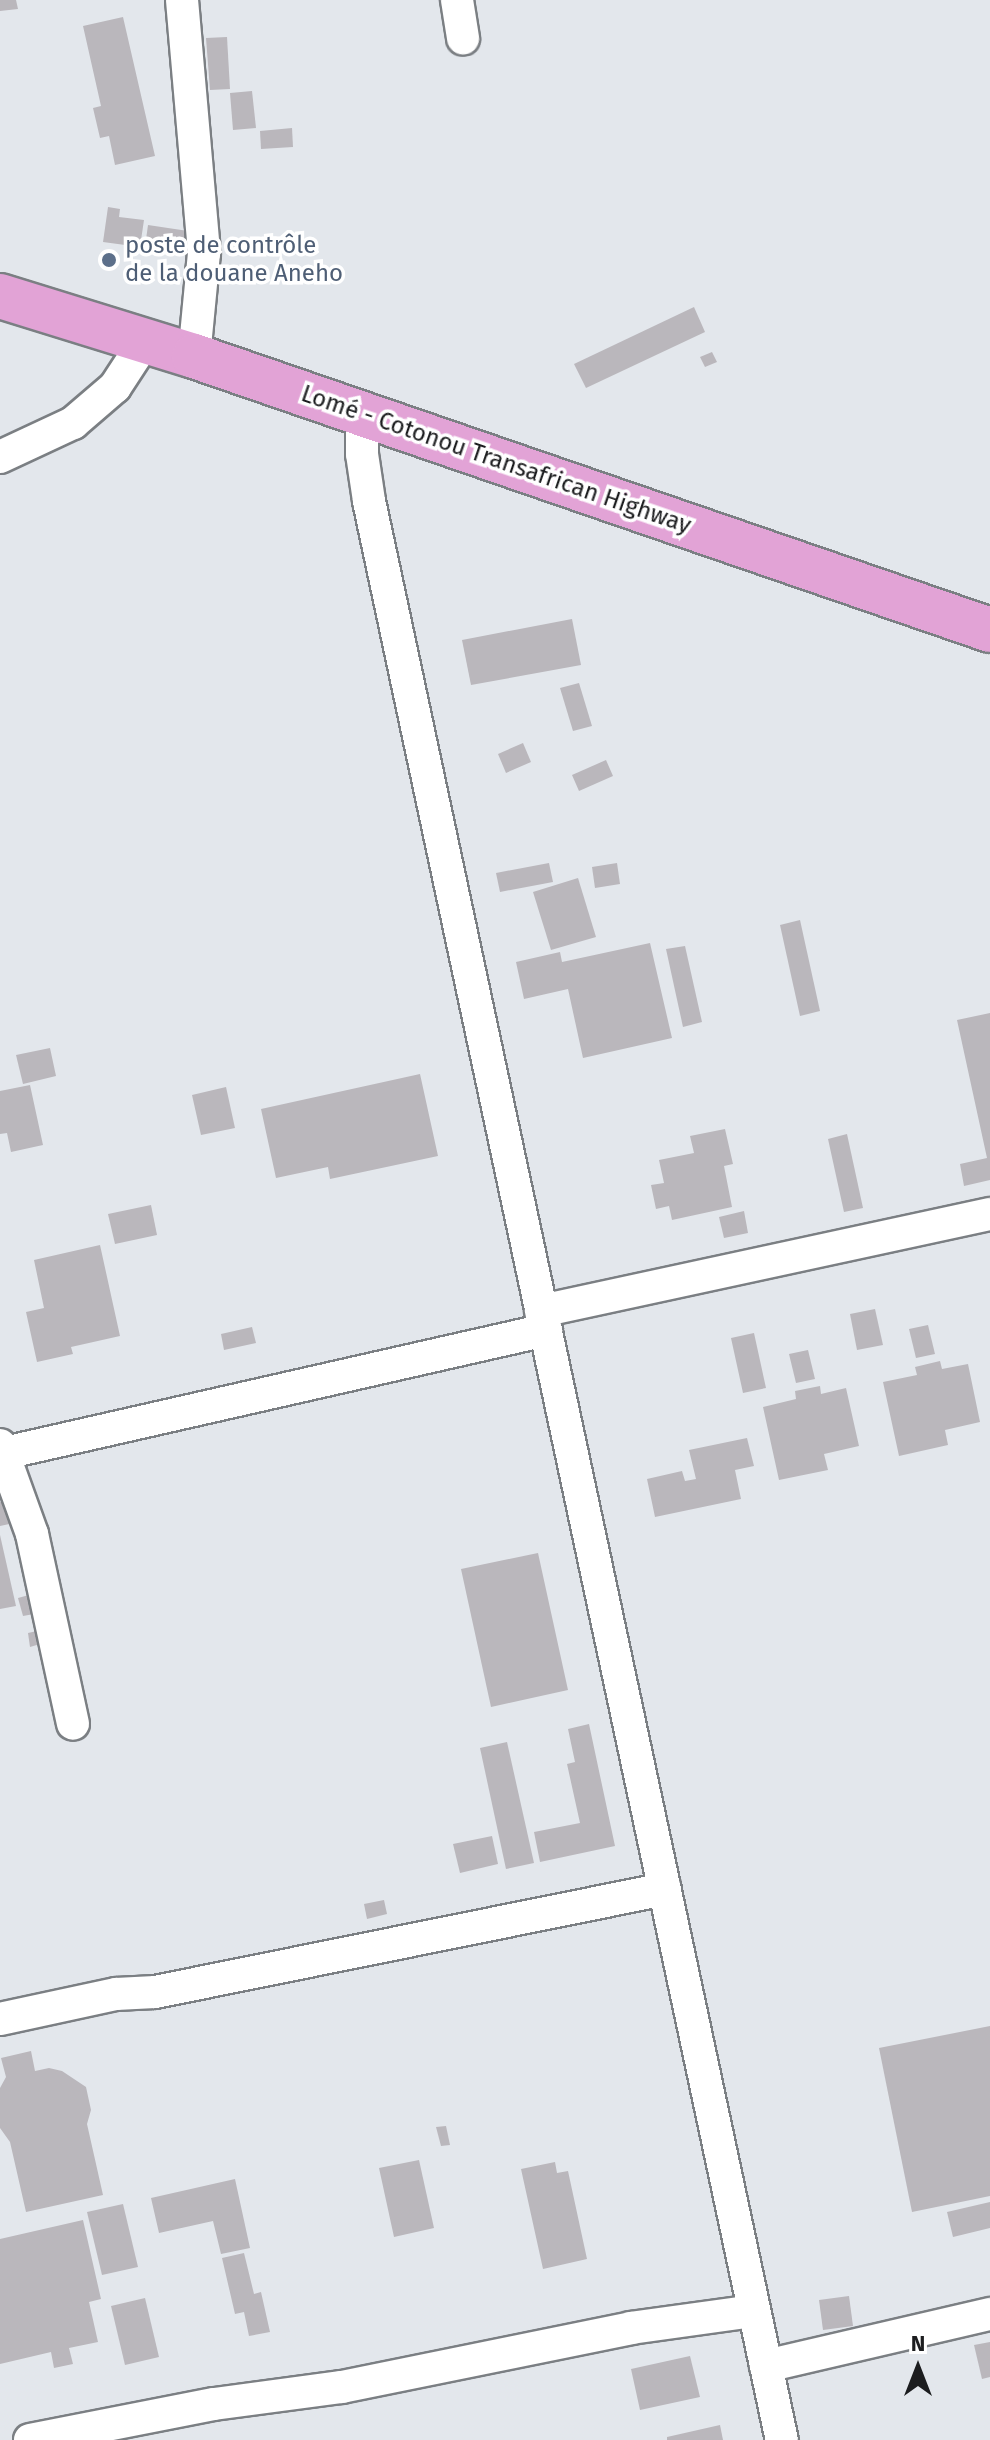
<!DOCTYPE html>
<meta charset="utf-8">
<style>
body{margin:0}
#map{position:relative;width:990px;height:2440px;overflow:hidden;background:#e3e7ec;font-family:"Fira Sans",sans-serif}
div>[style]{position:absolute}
.building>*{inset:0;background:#bab7bc}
.roads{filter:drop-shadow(2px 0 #7b7f83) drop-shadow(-2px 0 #7b7f83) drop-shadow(0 2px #7b7f83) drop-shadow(0 -2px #7b7f83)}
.minor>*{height:32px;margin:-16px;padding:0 16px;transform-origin:16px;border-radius:16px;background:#fff}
.trunk>*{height:44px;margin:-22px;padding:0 22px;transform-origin:22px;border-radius:22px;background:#e2a3d6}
.dots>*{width:22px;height:22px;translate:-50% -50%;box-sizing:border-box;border:4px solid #fff;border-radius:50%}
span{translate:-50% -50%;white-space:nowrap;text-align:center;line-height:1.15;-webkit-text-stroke:7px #fff;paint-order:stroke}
.service-label{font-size:24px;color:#4e5e75}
.left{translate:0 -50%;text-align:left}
.street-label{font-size:24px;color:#1c1d1f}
.north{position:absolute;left:878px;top:2328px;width:80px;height:80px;-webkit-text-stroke:6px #fff;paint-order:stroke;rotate:0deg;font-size:22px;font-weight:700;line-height:32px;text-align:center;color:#1c1d1f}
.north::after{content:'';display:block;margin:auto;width:28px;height:36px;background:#1c1d1f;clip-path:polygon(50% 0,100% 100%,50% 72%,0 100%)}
</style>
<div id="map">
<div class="building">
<i style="clip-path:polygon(0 0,16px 0,18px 9px,0 11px)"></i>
<i style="clip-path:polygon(123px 17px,155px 156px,115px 165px,109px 136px,100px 138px,93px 108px,101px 106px,83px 26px)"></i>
<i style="clip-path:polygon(227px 37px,230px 89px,210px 90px,206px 38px)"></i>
<i style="clip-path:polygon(252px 91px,256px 128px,233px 130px,230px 93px)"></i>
<i style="clip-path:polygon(292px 128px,293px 147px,261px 149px,260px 131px)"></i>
<i style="clip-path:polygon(108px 207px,120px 209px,119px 217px,144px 220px,140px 247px,103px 242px)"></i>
<i style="clip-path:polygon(148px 225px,188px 231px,184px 253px,145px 247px)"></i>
<i style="clip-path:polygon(694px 307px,705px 332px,586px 388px,574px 364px)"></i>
<i style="clip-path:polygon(712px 352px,717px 362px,705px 367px,700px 357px)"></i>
<i style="clip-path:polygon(572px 619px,581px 665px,471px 685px,462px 640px)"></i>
<i style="clip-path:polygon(579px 683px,592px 726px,573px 731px,560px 688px)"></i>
<i style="clip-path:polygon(523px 743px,531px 762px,506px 773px,498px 754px)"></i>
<i style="clip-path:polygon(606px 760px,613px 776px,579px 791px,572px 775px)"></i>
<i style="clip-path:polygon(549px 863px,553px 882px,500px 892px,496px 873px)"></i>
<i style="clip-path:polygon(617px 863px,620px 884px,595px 888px,592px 867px)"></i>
<i style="clip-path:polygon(578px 878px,596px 937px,551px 950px,533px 892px)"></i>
<i style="clip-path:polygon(800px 920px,820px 1011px,800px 1016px,780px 925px)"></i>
<i style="clip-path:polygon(650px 943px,672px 1038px,583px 1058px,568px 989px,524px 999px,516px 962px,560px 952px,562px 962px)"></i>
<i style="clip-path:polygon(685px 946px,702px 1022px,683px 1027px,666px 949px)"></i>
<i style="clip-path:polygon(990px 1013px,990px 1180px,964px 1186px,960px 1164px,987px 1158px,957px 1020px)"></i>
<i style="clip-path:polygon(50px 1048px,56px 1076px,23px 1084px,16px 1055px)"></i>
<i style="clip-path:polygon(420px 1074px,438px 1156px,330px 1179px,328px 1167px,276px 1178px,261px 1109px)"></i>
<i style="clip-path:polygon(30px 1085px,43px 1145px,11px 1152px,7px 1133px,0 1134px,0 1091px)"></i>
<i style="clip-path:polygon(226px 1087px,235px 1128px,201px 1135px,192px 1095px)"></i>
<i style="clip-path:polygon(725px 1129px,733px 1164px,724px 1166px,732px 1207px,672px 1220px,669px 1206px,656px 1209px,651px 1185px,664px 1183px,659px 1160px,694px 1153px,690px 1136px)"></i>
<i style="clip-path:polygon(847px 1134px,863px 1208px,844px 1212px,828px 1139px)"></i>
<i style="clip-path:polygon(151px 1205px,157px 1235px,115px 1244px,108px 1214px)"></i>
<i style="clip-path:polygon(744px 1211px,748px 1233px,724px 1238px,719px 1217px)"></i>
<i style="clip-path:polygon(100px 1245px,120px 1336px,71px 1347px,73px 1354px,37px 1362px,26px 1312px,44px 1308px,34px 1260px)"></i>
<i style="clip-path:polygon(875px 1309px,883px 1345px,857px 1350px,850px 1314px)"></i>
<i style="clip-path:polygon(928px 1325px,935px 1354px,916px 1358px,909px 1329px)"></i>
<i style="clip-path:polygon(252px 1327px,256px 1343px,224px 1350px,221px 1334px)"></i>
<i style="clip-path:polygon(754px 1333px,766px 1388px,743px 1393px,731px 1338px)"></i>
<i style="clip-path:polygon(808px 1350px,815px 1379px,796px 1383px,789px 1354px)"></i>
<i style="clip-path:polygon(940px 1361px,942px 1369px,968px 1364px,980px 1422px,945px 1430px,948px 1445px,899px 1456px,883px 1382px,917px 1375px,915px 1367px)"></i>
<i style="clip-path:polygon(820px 1386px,821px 1394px,846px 1388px,859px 1446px,824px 1454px,828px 1470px,779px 1480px,763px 1407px,796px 1399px,795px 1391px)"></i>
<i style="clip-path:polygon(747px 1438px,754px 1466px,735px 1470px,741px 1499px,655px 1517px,647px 1479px,682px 1471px,685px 1481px,696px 1479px,689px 1450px)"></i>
<i style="clip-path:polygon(9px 1500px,14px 1523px,0 1526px,0 1502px)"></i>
<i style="clip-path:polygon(0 1535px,16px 1606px,0 1609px)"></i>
<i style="clip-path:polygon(538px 1553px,568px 1690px,491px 1707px,461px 1569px)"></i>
<i style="clip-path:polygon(29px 1595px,34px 1614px,23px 1616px,18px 1598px)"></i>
<i style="clip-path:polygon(37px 1631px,40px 1644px,30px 1647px,28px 1633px)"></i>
<i style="clip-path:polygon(589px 1724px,615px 1846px,540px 1862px,534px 1832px,580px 1823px,567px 1764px,575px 1762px,568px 1729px)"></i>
<i style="clip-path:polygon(507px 1742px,534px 1863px,506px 1869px,480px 1748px)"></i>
<i style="clip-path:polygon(492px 1836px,498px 1864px,460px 1873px,453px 1844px)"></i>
<i style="clip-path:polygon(384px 1900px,387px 1914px,367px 1919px,364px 1904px)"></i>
<i style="clip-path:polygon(990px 2026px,990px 2196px,912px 2212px,879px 2048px)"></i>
<i style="clip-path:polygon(31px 2051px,35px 2071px,49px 2068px,62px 2071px,86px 2087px,91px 2110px,87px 2124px,103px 2195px,26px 2212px,10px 2142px,0 2128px,0 2088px,6px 2077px,1px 2058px)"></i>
<i style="clip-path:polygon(446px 2126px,450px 2145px,441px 2146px,436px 2127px)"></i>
<i style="clip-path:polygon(419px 2160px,434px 2228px,394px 2237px,379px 2168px)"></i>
<i style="clip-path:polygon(555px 2162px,557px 2173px,568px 2171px,587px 2259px,543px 2269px,521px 2169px)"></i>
<i style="clip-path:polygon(235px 2179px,250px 2248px,221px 2254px,213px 2221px,159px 2233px,151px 2198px)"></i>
<i style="clip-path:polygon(990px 2202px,990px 2228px,953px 2237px,947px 2212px)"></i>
<i style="clip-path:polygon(123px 2204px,138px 2267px,102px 2275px,87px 2212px)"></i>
<i style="clip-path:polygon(83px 2220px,101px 2299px,89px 2302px,98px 2342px,69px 2348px,73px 2364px,54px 2368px,51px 2352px,0 2364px,0 2239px)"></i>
<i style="clip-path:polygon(244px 2253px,254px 2294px,261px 2292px,270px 2332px,249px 2336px,244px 2312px,235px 2314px,222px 2258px)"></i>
<i style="clip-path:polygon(849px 2296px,853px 2326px,823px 2330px,819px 2300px)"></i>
<i style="clip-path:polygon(145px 2298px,159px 2357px,125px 2365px,111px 2306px)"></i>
<i style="clip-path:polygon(990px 2342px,990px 2377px,982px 2379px,974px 2345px)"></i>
<i style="clip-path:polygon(690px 2356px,700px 2397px,640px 2410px,631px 2369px)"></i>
<i style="clip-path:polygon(720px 2425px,723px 2440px,667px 2440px,667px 2437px)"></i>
</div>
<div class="roads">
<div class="minor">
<i style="left:182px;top:0;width:254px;rotate:85deg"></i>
<i style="left:204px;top:253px;width:103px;rotate:95.5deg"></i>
<i style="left:457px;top:0;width:39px;rotate:81deg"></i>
<i style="left:362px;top:413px;width:41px;rotate:90deg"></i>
<i style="left:362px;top:454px;width:48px;rotate:81.5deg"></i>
<i style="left:369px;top:501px;width:1982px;rotate:77.98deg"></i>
<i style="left:0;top:457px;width:81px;rotate:-25deg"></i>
<i style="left:73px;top:423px;width:55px;rotate:-40.6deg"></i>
<i style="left:115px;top:387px;width:55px;rotate:-56.9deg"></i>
<i style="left:541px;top:1311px;width:459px;rotate:-12.2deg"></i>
<i style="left:0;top:1445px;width:95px;rotate:70.2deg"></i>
<i style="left:32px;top:1534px;width:194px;rotate:77.8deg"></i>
<i style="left:0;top:1454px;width:560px;rotate:-12.8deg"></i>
<i style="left:0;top:2019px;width:119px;rotate:-12.2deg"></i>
<i style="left:116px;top:1994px;width:39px;rotate:-3deg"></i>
<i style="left:155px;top:1992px;width:520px;rotate:-11.42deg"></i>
<i style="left:766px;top:2366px;width:230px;rotate:-13.1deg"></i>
<i style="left:30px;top:2440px;width:187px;rotate:-11.1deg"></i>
<i style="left:214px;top:2404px;width:129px;rotate:-7.6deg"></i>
<i style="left:342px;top:2387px;width:295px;rotate:-11.5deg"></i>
<i style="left:631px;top:2328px;width:124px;rotate:-7.9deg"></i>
</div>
<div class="trunk">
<i style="left:0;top:296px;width:203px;rotate:17.2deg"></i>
<i style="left:194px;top:356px;width:842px;rotate:18.99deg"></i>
</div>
</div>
<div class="dots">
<i style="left:109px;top:260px;background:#5c6f8a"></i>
</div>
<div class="service-label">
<span class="left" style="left:125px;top:260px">poste de contrôle<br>de la douane Aneho</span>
</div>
<div class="street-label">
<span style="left:496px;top:460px;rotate:19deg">Lomé - Cotonou Transafrican Highway</span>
</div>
<div class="north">N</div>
</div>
